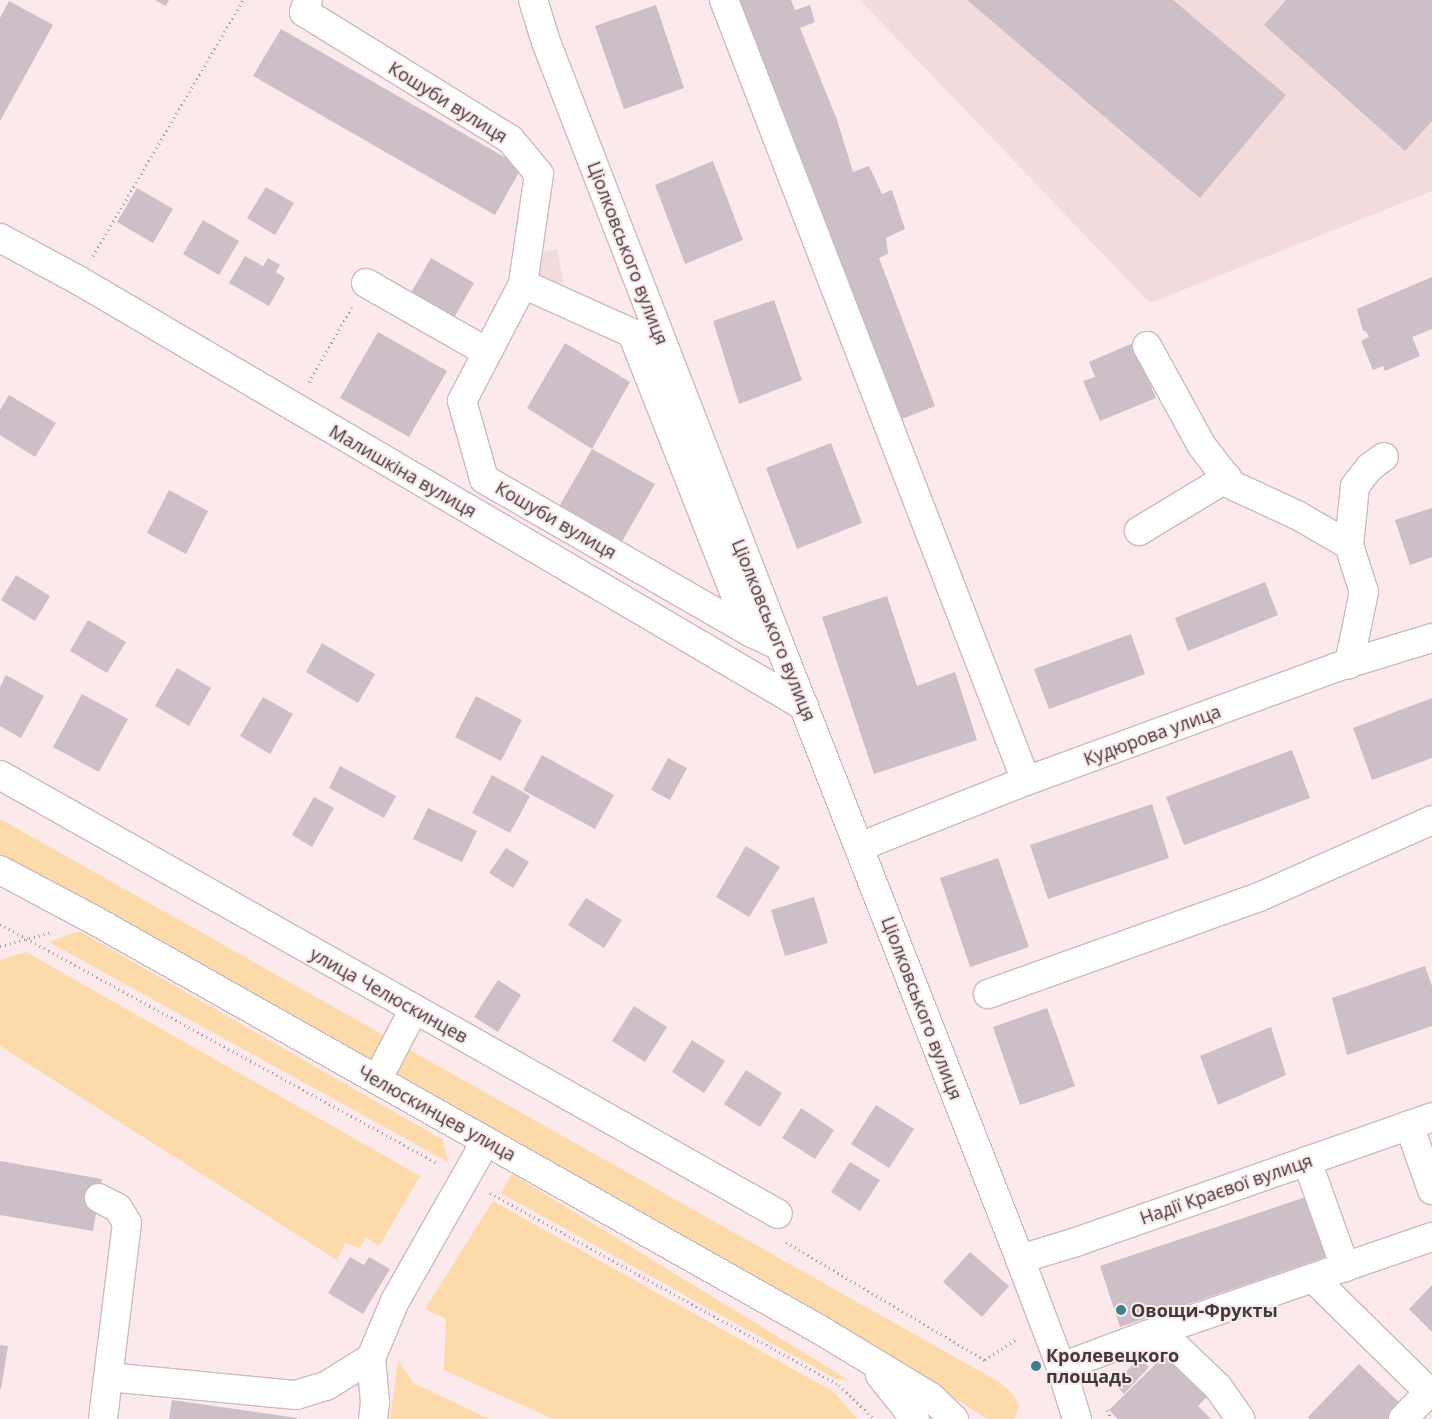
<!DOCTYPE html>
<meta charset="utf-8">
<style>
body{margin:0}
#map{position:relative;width:1432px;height:1419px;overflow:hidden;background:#fbe9eb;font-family:"Open Sans",sans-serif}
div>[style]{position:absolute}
.built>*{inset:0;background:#f3dadb}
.green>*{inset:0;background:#fcdaa9}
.building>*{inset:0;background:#cdbfc7}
.path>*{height:3px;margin-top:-1.5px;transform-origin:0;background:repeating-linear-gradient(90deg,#a59899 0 1px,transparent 0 5px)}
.roads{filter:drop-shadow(1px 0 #cdbbbd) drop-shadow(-1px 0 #cdbbbd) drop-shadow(0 1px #cdbbbd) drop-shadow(0 -1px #cdbbbd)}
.minor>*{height:28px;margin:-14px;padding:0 14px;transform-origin:14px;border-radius:14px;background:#fff}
.major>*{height:28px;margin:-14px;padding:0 14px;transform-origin:14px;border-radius:14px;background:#fff}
.dots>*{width:14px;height:14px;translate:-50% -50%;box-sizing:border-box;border:2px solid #fbe9eb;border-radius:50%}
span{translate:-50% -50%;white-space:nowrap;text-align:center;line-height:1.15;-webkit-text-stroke:4px #fbe9eb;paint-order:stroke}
.street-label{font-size:18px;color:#423b3b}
.poi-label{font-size:18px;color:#423b3b;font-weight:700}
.left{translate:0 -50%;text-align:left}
</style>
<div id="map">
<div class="built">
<i style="clip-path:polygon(860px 0,1432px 0,1432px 191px,1150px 303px)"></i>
<i style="clip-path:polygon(557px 249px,564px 283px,542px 287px,535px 254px)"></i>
</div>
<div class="green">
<i style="clip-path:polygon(0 819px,999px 1382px,1013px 1394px,1019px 1407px,1014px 1419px,989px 1419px,984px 1417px,877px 1349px,0 854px)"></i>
<i style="clip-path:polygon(79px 931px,443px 1140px,448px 1162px,49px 942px)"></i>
<i style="clip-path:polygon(26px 952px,420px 1176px,379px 1246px,366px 1237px,360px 1248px,345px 1243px,337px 1260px,0 1046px,0 960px)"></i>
<i style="clip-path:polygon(512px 1174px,850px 1381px,836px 1379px,501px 1193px)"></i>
<i style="clip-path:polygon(493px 1201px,834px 1392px,857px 1419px,553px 1419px,444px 1370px,446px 1319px,425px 1309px)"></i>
<i style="clip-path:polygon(398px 1360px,413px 1383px,489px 1419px,390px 1419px)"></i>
</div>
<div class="building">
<i style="clip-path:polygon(155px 0,169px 0,166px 6px)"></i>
<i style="clip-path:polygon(738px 0,791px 0,795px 10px,810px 5px,815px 22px,800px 28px,837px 120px,853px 172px,869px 166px,882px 194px,892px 190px,905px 229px,886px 238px,888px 254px,879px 258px,935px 406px,894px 422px)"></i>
<i style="clip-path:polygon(967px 0,1173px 0,1286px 95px,1200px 198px)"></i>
<i style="clip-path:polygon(1286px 0,1432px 0,1432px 121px,1405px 151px,1264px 25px)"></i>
<i style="clip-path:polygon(9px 1px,53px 25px,0 121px,0 18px)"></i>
<i style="clip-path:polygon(656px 5px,684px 88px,624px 109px,595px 26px)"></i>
<i style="clip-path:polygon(281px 29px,522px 167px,495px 215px,253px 76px)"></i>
<i style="clip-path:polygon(713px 161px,743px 240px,685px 264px,655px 185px)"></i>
<i style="clip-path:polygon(266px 187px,294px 203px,275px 235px,247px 218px)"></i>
<i style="clip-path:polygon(137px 188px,173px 209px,153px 243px,117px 222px)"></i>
<i style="clip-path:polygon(203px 220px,239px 241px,219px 275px,183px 254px)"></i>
<i style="clip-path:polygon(245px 256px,263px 266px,268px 258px,280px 265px,276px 272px,285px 278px,269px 306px,229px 283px)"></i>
<i style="clip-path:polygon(431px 258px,474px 283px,452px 321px,409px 296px)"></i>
<i style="clip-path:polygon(1432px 277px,1432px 329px,1412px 337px,1420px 356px,1385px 371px,1383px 366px,1373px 370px,1361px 341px,1369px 337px,1366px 331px,1363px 331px,1357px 309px)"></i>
<i style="clip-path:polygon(774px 300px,802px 380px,739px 404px,713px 321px)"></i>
<i style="clip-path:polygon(378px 332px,447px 371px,409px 437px,340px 398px)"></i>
<i style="clip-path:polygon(565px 343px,630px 382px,592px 449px,655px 484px,620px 545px,557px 510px,592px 449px,527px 408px)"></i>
<i style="clip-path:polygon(1133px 343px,1156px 398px,1100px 421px,1083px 381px,1095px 377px,1089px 362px)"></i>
<i style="clip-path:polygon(9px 395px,56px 423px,35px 457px,0 435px,0 410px)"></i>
<i style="clip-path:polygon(831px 443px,862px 523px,797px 549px,766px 468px)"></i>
<i style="clip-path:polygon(169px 490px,208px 511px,186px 554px,147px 533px)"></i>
<i style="clip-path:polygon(1432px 508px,1432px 557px,1410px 565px,1395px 520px)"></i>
<i style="clip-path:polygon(16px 575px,50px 596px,35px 621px,1px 600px)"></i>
<i style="clip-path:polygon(1265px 582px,1278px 615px,1188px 651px,1175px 618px)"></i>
<i style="clip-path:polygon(887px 596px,917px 686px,955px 672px,977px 740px,874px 774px,822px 617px)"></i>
<i style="clip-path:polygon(88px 620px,126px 642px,107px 673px,70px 651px)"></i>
<i style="clip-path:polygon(1131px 634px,1145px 674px,1049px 709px,1034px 669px)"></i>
<i style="clip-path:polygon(322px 643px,375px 674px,358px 703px,306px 672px)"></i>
<i style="clip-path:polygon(177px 668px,211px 688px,189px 726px,155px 706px)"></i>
<i style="clip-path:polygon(6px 675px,44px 696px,21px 738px,0 726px,0 687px)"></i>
<i style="clip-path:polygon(82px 694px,128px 719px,99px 772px,53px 747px)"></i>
<i style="clip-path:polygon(476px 696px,522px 720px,501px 761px,455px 737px)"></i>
<i style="clip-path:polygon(263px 697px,293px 714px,270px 754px,240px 736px)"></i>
<i style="clip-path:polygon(1432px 698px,1432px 758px,1372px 780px,1353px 728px)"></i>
<i style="clip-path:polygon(1292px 750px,1310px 798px,1184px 845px,1166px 797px)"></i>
<i style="clip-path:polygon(542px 755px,614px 795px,595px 829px,523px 790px)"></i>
<i style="clip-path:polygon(668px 758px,687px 768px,670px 800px,651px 790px)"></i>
<i style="clip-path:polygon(340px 766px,396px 796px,384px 818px,329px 788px)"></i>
<i style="clip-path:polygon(492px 775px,530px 796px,510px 833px,472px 813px)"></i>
<i style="clip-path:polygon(314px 797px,334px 808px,312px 847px,292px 835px)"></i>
<i style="clip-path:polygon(1152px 804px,1169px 858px,1048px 899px,1030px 845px)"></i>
<i style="clip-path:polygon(428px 808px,477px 831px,462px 862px,413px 839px)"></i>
<i style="clip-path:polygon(746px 846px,780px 867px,749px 917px,716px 897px)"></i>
<i style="clip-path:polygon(506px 848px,529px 862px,513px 888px,489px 873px)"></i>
<i style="clip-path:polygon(998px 858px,1029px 947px,970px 967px,940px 878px)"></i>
<i style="clip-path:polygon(814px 897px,828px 943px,785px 956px,771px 910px)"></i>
<i style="clip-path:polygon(586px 898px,622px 920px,604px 948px,568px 925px)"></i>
<i style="clip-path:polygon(1425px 966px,1432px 986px,1432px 1026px,1347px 1055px,1332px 998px)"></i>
<i style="clip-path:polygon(498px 980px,521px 995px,498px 1032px,474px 1017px)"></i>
<i style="clip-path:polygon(634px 1006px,667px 1027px,645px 1062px,612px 1041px)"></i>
<i style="clip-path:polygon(1047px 1008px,1075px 1086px,1020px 1105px,993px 1027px)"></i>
<i style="clip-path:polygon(1271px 1027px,1286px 1075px,1218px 1105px,1200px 1056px)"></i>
<i style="clip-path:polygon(692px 1040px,725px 1061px,704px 1093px,672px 1072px)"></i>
<i style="clip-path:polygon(746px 1070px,782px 1093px,760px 1127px,724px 1104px)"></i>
<i style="clip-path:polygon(876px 1105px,914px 1129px,889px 1168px,851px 1144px)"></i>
<i style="clip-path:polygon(801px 1108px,834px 1130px,815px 1159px,782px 1138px)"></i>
<i style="clip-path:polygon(0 1161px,102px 1179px,93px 1231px,0 1215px)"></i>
<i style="clip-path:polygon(850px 1162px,880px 1180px,860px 1211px,831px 1192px)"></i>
<i style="clip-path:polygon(1312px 1195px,1332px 1255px,1120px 1327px,1100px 1266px)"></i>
<i style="clip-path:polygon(970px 1252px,1009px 1286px,982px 1317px,943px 1282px)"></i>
<i style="clip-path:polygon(350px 1257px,364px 1265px,369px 1257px,390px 1269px,363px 1314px,328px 1293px)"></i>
<i style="clip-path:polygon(1432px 1285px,1432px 1332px,1409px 1309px)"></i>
<i style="clip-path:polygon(0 1345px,8px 1346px,1px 1389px,0 1389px)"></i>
<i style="clip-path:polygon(1171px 1349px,1212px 1391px,1198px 1406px,1211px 1419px,1118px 1419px,1109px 1410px)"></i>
<i style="clip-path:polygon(1139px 1358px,1149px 1367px,1124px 1394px,1114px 1384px)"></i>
<i style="clip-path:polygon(1359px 1364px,1402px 1405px,1389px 1419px,1310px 1419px,1308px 1417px)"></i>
<i style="clip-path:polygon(172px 1400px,297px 1418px,297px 1419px,169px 1419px)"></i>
</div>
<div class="path">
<i style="left:93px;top:256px;width:297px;rotate:-59.6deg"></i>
<i style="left:309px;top:382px;width:86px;rotate:-60.2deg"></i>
<i style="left:0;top:924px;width:500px;rotate:28.67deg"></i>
<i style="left:0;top:946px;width:54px;rotate:-15.1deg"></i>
<i style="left:490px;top:1193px;width:398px;rotate:28.8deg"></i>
<i style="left:839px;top:1385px;width:49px;rotate:44.2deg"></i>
<i style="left:786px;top:1242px;width:231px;rotate:30.7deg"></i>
<i style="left:985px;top:1360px;width:40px;rotate:-34deg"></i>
<i style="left:1107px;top:1410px;width:10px;rotate:66deg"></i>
</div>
<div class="roads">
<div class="minor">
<i style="left:308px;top:0;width:13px;rotate:108deg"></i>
<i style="left:304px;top:12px;width:242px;rotate:31.7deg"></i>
<i style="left:510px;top:139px;width:45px;rotate:50.4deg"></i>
<i style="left:539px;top:174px;width:111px;rotate:98.3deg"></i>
<i style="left:523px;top:284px;width:132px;rotate:117.5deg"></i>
<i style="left:462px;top:401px;width:81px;rotate:74.2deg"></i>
<i style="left:484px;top:479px;width:307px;rotate:29.9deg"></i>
<i style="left:750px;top:632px;width:33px;rotate:25deg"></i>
<i style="left:724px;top:0;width:837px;rotate:68.86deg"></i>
<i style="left:0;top:238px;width:89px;rotate:28.3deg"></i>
<i style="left:78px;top:280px;width:842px;rotate:30.4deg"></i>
<i style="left:366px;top:283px;width:139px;rotate:29.7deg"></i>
<i style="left:523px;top:284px;width:120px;rotate:24.2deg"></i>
<i style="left:632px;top:333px;width:321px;rotate:68.5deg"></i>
<i style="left:1147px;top:346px;width:114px;rotate:61.2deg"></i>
<i style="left:1202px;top:446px;width:49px;rotate:52.4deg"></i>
<i style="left:1232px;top:485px;width:72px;rotate:24.8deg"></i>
<i style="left:1297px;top:515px;width:60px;rotate:30deg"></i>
<i style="left:1349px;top:545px;width:49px;rotate:72.3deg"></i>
<i style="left:1364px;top:592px;width:74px;rotate:101.8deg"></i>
<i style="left:1139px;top:531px;width:103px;rotate:-31.1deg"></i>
<i style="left:1349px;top:545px;width:59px;rotate:-84.2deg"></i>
<i style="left:1355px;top:486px;width:24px;rotate:-52deg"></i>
<i style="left:1370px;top:467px;width:17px;rotate:-36deg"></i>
<i style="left:0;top:775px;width:893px;rotate:29.43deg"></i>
<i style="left:859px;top:847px;width:180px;rotate:-21.6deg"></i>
<i style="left:1026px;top:781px;width:331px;rotate:-20.1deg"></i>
<i style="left:1337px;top:667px;width:99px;rotate:-17deg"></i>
<i style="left:988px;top:994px;width:288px;rotate:-19.7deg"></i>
<i style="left:1259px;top:897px;width:189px;rotate:-24deg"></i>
<i style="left:377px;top:1080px;width:80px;rotate:-62.5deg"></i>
<i style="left:1409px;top:1125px;width:69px;rotate:70.5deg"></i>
<i style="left:1307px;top:1161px;width:113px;rotate:70.3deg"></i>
<i style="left:99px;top:1198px;width:21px;rotate:28deg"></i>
<i style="left:118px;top:1208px;width:17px;rotate:59deg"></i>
<i style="left:127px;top:1223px;width:155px;rotate:97deg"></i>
<i style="left:1020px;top:1259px;width:59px;rotate:-16.9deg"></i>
<i style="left:1076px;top:1242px;width:377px;rotate:-19.3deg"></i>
<i style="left:1313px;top:1278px;width:167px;rotate:44.5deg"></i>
<i style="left:1147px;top:1335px;width:28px;rotate:19deg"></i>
<i style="left:1173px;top:1344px;width:62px;rotate:43.7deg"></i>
<i style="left:1218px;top:1387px;width:39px;rotate:55deg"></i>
<i style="left:1061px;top:1367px;width:92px;rotate:-20.4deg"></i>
<i style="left:1147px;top:1335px;width:301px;rotate:-19deg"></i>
<i style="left:103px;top:1419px;width:42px;rotate:-83.2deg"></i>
<i style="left:108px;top:1377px;width:189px;rotate:5.5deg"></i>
<i style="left:296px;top:1395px;width:31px;rotate:-17deg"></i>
<i style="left:326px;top:1386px;width:53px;rotate:-31.9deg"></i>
<i style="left:373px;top:1419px;width:17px;rotate:-83deg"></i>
<i style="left:375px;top:1402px;width:44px;rotate:-95.2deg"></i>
<i style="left:371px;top:1358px;width:62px;rotate:-67.2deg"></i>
<i style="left:395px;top:1301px;width:184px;rotate:-60.4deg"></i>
<i style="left:1403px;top:1419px;width:37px;rotate:-46deg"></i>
</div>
<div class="major">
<i style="left:533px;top:0;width:44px;rotate:72.8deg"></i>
<i style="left:546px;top:42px;width:648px;rotate:68.82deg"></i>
<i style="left:780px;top:646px;width:658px;rotate:68.62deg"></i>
<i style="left:1020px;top:1259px;width:116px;rotate:69.2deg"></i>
<i style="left:1061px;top:1367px;width:54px;rotate:72.9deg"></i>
<i style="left:0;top:870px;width:106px;rotate:28deg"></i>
<i style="left:94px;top:920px;width:830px;rotate:29.44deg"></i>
<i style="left:817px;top:1328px;width:133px;rotate:31.2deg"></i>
<i style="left:931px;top:1397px;width:32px;rotate:44deg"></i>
<i style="left:880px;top:1375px;width:56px;rotate:51.5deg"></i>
</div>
</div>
<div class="dots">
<i style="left:1121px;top:1310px;background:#3c7f8f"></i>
<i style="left:1036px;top:1366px;background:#3c7f8f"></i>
</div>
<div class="street-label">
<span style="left:448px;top:102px;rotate:32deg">Кошуби вулиця</span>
<span style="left:628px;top:253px;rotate:69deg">Ціолковського вулиця</span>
<span style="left:403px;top:471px;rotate:30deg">Малишкіна вулиця</span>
<span style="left:556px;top:520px;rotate:30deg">Кошуби вулиця</span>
<span style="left:774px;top:630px;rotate:68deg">Ціолковського вулиця</span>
<span style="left:1152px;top:735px;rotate:-20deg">Кудюрова улица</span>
<span style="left:389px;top:995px;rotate:29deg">улица Челюскинцев</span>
<span style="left:922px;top:1008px;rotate:69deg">Ціолковського вулиця</span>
<span style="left:437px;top:1113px;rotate:29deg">Челюскинцев улица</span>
<span style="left:1226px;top:1189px;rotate:-19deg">Надії Краєвої вулиця</span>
</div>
<div class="poi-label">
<span class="left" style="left:1131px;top:1310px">Овощи-Фрукты</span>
<span class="left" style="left:1046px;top:1366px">Кролевецкого<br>площадь</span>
</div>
</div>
